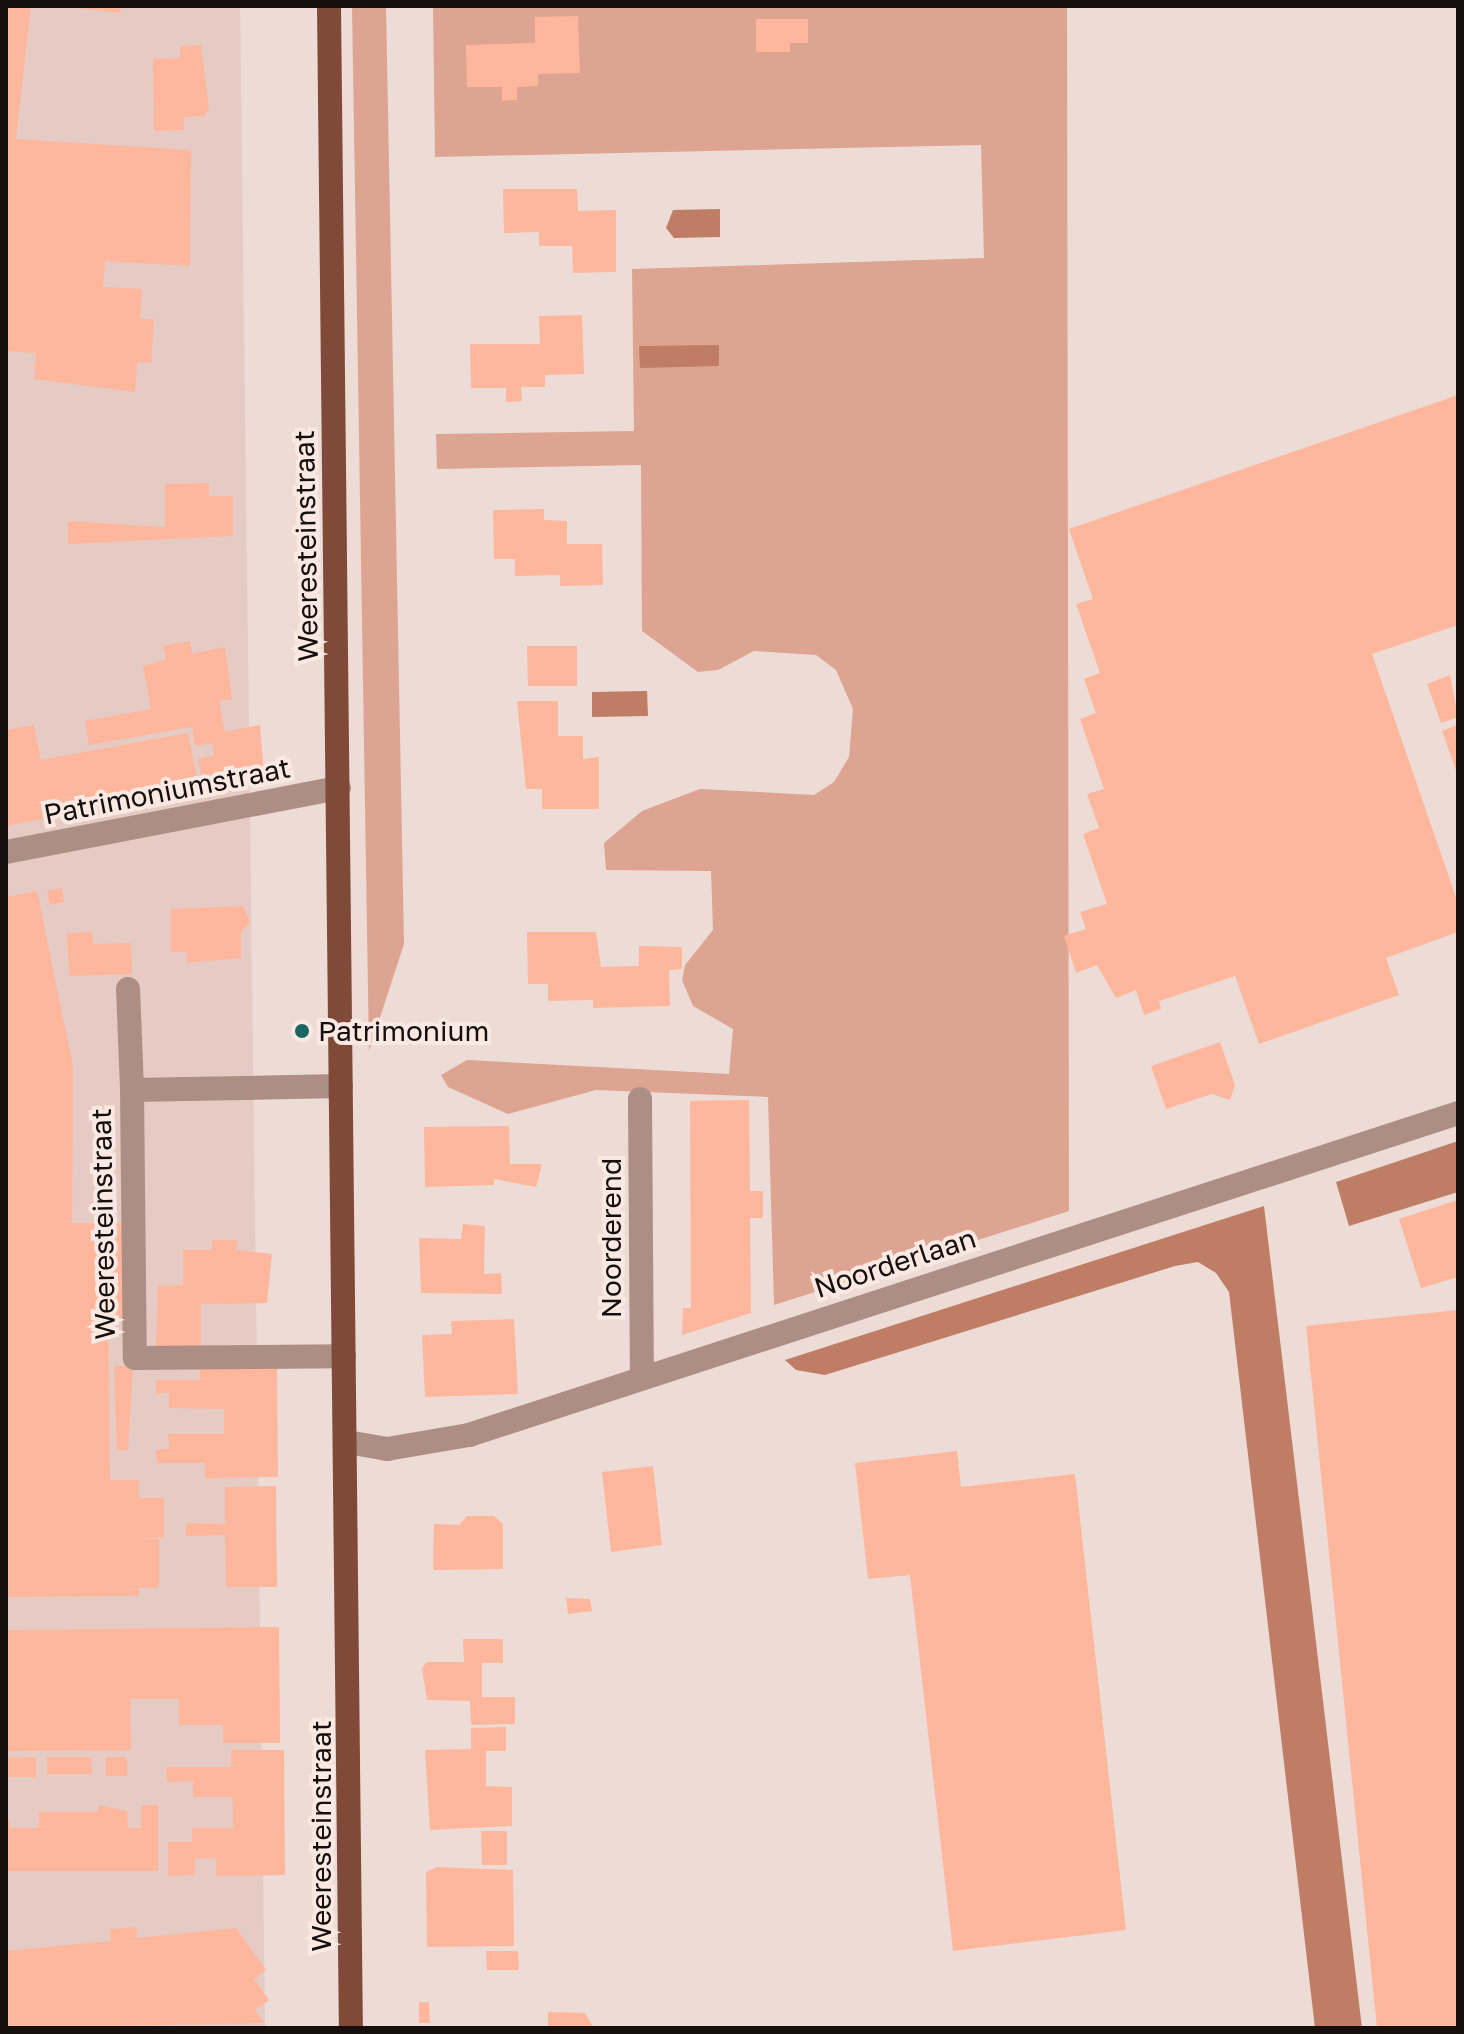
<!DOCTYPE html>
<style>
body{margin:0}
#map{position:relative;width:1464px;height:2034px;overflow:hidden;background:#eddbd5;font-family:"Golos Text",sans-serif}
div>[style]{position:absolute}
.built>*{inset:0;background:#e5cbc3}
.green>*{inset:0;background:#dca491}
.water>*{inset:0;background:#c07d66}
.building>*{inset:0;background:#feb69d}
.minor>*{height:24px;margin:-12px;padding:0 12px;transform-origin:12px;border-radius:12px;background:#ad8e84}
.major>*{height:24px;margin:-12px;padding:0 12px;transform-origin:12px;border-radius:12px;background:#7f4a38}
.dots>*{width:22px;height:22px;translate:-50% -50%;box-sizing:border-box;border:4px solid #fae8e2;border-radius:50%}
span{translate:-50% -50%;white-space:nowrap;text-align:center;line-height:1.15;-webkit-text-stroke:8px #fae8e2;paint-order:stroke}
.street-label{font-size:28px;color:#150f0d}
.poi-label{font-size:28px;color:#150f0d}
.left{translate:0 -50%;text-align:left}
.frame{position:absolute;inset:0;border:8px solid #150f0d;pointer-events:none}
</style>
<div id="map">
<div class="built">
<i style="clip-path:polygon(6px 6px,240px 6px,265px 2028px,6px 2028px)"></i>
</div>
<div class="green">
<i style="clip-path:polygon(352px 6px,386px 6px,404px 944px,369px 1051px)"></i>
<i style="clip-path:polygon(433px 6px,1067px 6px,1069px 1211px,774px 1305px,768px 1097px,596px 1090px,508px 1114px,448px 1087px,441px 1075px,467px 1060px,729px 1074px,733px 1029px,693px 1006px,682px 980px,685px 965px,713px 930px,711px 871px,606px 870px,604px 843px,642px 811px,700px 789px,814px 795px,834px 782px,849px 757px,853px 709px,836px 670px,816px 655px,754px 651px,718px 670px,698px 672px,642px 631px,641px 465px,437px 469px,436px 434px,634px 431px,632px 269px,984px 258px,981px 145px,435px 157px)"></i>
</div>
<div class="water">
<i style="clip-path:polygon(720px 209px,720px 237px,674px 238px,666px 228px,673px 210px)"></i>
<i style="clip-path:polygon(719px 345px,719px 366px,640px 368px,639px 346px)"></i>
<i style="clip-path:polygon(647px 691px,648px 716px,592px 717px,592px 692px)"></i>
<i style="clip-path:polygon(1458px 1141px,1458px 1192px,1349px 1226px,1336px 1182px)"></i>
<i style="clip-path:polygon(1264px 1206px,1362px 2028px,1315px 2028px,1229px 1292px,1216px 1273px,1198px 1262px,1175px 1266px,825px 1375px,796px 1370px,785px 1360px)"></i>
</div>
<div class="building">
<i style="clip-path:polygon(6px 6px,31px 6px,16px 139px,191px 150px,190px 266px,105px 261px,103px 287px,142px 289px,140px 319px,154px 319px,151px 363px,137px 362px,135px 392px,34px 379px,36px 353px,6px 351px)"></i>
<i style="clip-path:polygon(62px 6px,121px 6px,120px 13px)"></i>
<i style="clip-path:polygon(578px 16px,580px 73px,538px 74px,538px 86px,517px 87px,517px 100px,502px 101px,502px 87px,467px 87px,466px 45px,535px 43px,535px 17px)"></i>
<i style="clip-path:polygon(756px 19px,808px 19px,808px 43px,790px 43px,790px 52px,756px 52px)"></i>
<i style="clip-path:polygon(201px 45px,209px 108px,204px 116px,184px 117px,184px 130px,154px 131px,153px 59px,180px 58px,180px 46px)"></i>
<i style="clip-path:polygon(503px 189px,577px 189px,578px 211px,616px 210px,616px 272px,573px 273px,572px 246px,539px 246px,539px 232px,504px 233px)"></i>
<i style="clip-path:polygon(582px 315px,584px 374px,545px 375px,545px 387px,521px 387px,522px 401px,506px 402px,506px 388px,471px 388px,470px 344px,540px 344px,539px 316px)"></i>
<i style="clip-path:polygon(1458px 395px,1458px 625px,1372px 654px,1458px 903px,1458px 932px,1386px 958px,1399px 995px,1259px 1044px,1235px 976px,1159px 1001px,1161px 1009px,1144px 1015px,1136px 990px,1116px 998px,1097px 965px,1076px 973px,1064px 936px,1086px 929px,1080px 912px,1107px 904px,1083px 834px,1099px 828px,1087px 794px,1104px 789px,1080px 719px,1096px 713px,1084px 679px,1100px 673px,1076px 604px,1093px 599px,1069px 529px)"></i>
<i style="clip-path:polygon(209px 483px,209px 496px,233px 496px,233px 536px,68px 544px,68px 521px,165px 527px,165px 484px)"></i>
<i style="clip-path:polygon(544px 509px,544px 520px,567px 521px,567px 544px,602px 544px,603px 585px,560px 586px,560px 575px,515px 576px,515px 559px,494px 559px,493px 510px)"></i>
<i style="clip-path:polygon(190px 641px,192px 654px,225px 647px,232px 699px,219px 701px,225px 732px,260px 725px,264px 774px,204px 788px,198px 759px,214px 755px,212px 743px,195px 746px,192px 727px,89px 745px,85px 721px,151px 709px,143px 666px,166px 659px,163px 646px)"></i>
<i style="clip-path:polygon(527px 646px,577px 646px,577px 686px,528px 686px)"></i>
<i style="clip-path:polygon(1450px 675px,1458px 717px,1441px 723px,1427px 684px)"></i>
<i style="clip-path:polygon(517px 701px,558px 701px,558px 736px,583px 736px,583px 759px,599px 757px,599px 809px,542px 809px,542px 789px,526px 789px)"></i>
<i style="clip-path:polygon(34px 725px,41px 760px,188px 733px,199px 789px,6px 826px,6px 730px)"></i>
<i style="clip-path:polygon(1458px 725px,1458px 776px,1442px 731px)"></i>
<i style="clip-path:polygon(62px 888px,64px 902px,50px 905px,47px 891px)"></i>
<i style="clip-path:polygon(37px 891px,73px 1066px,72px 1223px,122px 1223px,128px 1320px,108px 1320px,110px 1480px,139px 1480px,139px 1498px,164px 1498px,164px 1537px,138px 1539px,159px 1539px,159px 1588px,139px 1588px,139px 1596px,6px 1597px,6px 897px)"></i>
<i style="clip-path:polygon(243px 906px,250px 922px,241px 931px,241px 958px,187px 963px,187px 952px,171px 952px,171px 909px)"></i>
<i style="clip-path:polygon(92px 932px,93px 944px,131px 943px,132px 974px,69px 976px,67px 933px)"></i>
<i style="clip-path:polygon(527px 932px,596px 932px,601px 967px,639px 966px,639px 946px,682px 947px,682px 969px,669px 970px,670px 1006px,593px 1008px,593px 1000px,548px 1001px,548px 984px,528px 984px)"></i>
<i style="clip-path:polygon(1220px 1042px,1235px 1085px,1230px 1100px,1212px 1094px,1166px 1109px,1151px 1066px)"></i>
<i style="clip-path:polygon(749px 1100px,750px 1191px,763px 1191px,763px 1218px,750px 1218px,751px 1313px,682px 1335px,683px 1308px,691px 1308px,690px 1101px)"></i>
<i style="clip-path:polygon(509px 1126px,510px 1164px,542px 1164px,536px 1187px,494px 1179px,494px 1185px,425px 1187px,424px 1127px)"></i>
<i style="clip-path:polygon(1458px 1200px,1458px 1277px,1421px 1288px,1399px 1219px)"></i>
<i style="clip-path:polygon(463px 1224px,485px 1226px,484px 1274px,501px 1273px,502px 1294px,421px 1293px,419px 1238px,461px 1239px)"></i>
<i style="clip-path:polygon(212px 1240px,237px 1240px,237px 1250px,272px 1254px,267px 1303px,201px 1304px,201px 1350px,156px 1350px,158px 1286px,183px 1285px,183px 1250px,212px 1250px)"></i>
<i style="clip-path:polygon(1458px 1310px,1458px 2028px,1377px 2028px,1306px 1326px)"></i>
<i style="clip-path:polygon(514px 1319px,518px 1394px,425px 1397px,422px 1335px,452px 1334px,451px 1321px)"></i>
<i style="clip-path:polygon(277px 1365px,278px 1477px,205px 1478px,205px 1463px,157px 1463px,156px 1449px,169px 1449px,168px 1434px,224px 1434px,224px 1409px,169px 1408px,169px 1393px,156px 1393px,156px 1380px,200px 1380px,200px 1366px)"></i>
<i style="clip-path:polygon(114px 1366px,133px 1366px,128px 1450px,117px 1450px)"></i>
<i style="clip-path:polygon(957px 1451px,961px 1487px,1075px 1474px,1126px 1930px,953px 1951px,910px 1575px,868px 1579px,855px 1463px)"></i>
<i style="clip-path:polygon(653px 1466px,662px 1545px,611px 1552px,602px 1472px)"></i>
<i style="clip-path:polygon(276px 1486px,277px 1587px,226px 1587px,225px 1535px,186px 1536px,186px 1523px,225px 1524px,225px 1487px)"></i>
<i style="clip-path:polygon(467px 1516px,494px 1516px,503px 1524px,503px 1569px,433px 1570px,434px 1524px,459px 1525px)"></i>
<i style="clip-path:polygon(566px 1598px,590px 1599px,592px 1611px,568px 1614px)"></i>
<i style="clip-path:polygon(279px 1627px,280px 1743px,223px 1743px,223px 1725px,179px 1725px,179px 1699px,130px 1699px,131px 1750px,6px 1751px,6px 1630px)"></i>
<i style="clip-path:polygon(463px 1639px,503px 1639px,503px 1663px,482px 1663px,482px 1697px,515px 1697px,515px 1724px,471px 1725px,470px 1701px,427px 1700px,422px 1668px,427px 1662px,464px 1662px)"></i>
<i style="clip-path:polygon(506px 1727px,506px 1751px,486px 1751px,486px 1786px,512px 1787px,512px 1826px,430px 1830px,425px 1750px,471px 1749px,471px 1728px)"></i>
<i style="clip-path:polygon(231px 1750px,284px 1750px,285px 1875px,216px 1876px,216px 1858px,195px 1859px,195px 1875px,168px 1876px,168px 1842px,192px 1842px,192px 1828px,233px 1828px,233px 1812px,232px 1797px,193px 1797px,193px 1781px,167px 1782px,166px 1767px,231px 1767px)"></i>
<i style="clip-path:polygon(36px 1757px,36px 1777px,6px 1777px,6px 1758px)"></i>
<i style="clip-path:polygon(47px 1757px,91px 1757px,92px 1774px,47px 1774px)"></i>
<i style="clip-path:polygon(106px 1757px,127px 1757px,127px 1776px,106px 1776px)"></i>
<i style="clip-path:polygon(98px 1805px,127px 1811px,128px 1828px,141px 1828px,141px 1805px,158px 1805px,158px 1871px,6px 1871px,6px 1812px,11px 1828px,39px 1828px,39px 1812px,98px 1812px)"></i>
<i style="clip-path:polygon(481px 1831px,507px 1831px,507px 1865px,482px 1865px)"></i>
<i style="clip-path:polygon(437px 1867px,513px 1870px,514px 1946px,427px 1947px,426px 1872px)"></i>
<i style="clip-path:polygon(136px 1927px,137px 1938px,236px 1928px,266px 1970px,254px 1979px,269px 2000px,255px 2010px,264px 2023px,6px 2028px,6px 1951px,111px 1941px,110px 1929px)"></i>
<i style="clip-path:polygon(486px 1951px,518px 1951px,519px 1970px,487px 1970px)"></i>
<i style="clip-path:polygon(419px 2002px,429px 2002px,430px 2023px,419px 2023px)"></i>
<i style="clip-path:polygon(548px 2012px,585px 2013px,594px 2028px,548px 2028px)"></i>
</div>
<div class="minor">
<i style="left:6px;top:852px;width:339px;rotate:-10.9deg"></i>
<i style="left:128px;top:989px;width:101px;rotate:87.7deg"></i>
<i style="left:341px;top:1086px;width:209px;rotate:178.9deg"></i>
<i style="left:132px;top:1090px;width:268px;rotate:89.4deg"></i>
<i style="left:135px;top:1358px;width:209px;rotate:-0.5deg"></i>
<i style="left:640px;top:1099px;width:278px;rotate:89.6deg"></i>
<i style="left:347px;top:1442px;width:41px;rotate:9.9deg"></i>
<i style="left:387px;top:1449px;width:83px;rotate:-9.7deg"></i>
<i style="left:469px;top:1435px;width:1040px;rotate:-18.03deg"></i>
</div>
<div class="major">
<i style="left:329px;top:6px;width:2022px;rotate:89.38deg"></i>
</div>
<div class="dots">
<i style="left:302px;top:1031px;background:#196662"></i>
</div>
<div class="street-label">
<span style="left:306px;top:546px;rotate:-91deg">Weeresteinstraat</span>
<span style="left:167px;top:791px;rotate:-11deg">Patrimoniumstraat</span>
<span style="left:103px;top:1224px;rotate:-91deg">Weeresteinstraat</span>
<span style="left:611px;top:1238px;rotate:-90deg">Noorderend</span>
<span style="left:895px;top:1263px;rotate:-18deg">Noorderlaan</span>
<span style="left:321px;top:1836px;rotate:-90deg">Weeresteinstraat</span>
</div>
<div class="poi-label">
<span class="left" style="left:318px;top:1031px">Patrimonium</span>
</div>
<div class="frame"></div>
</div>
